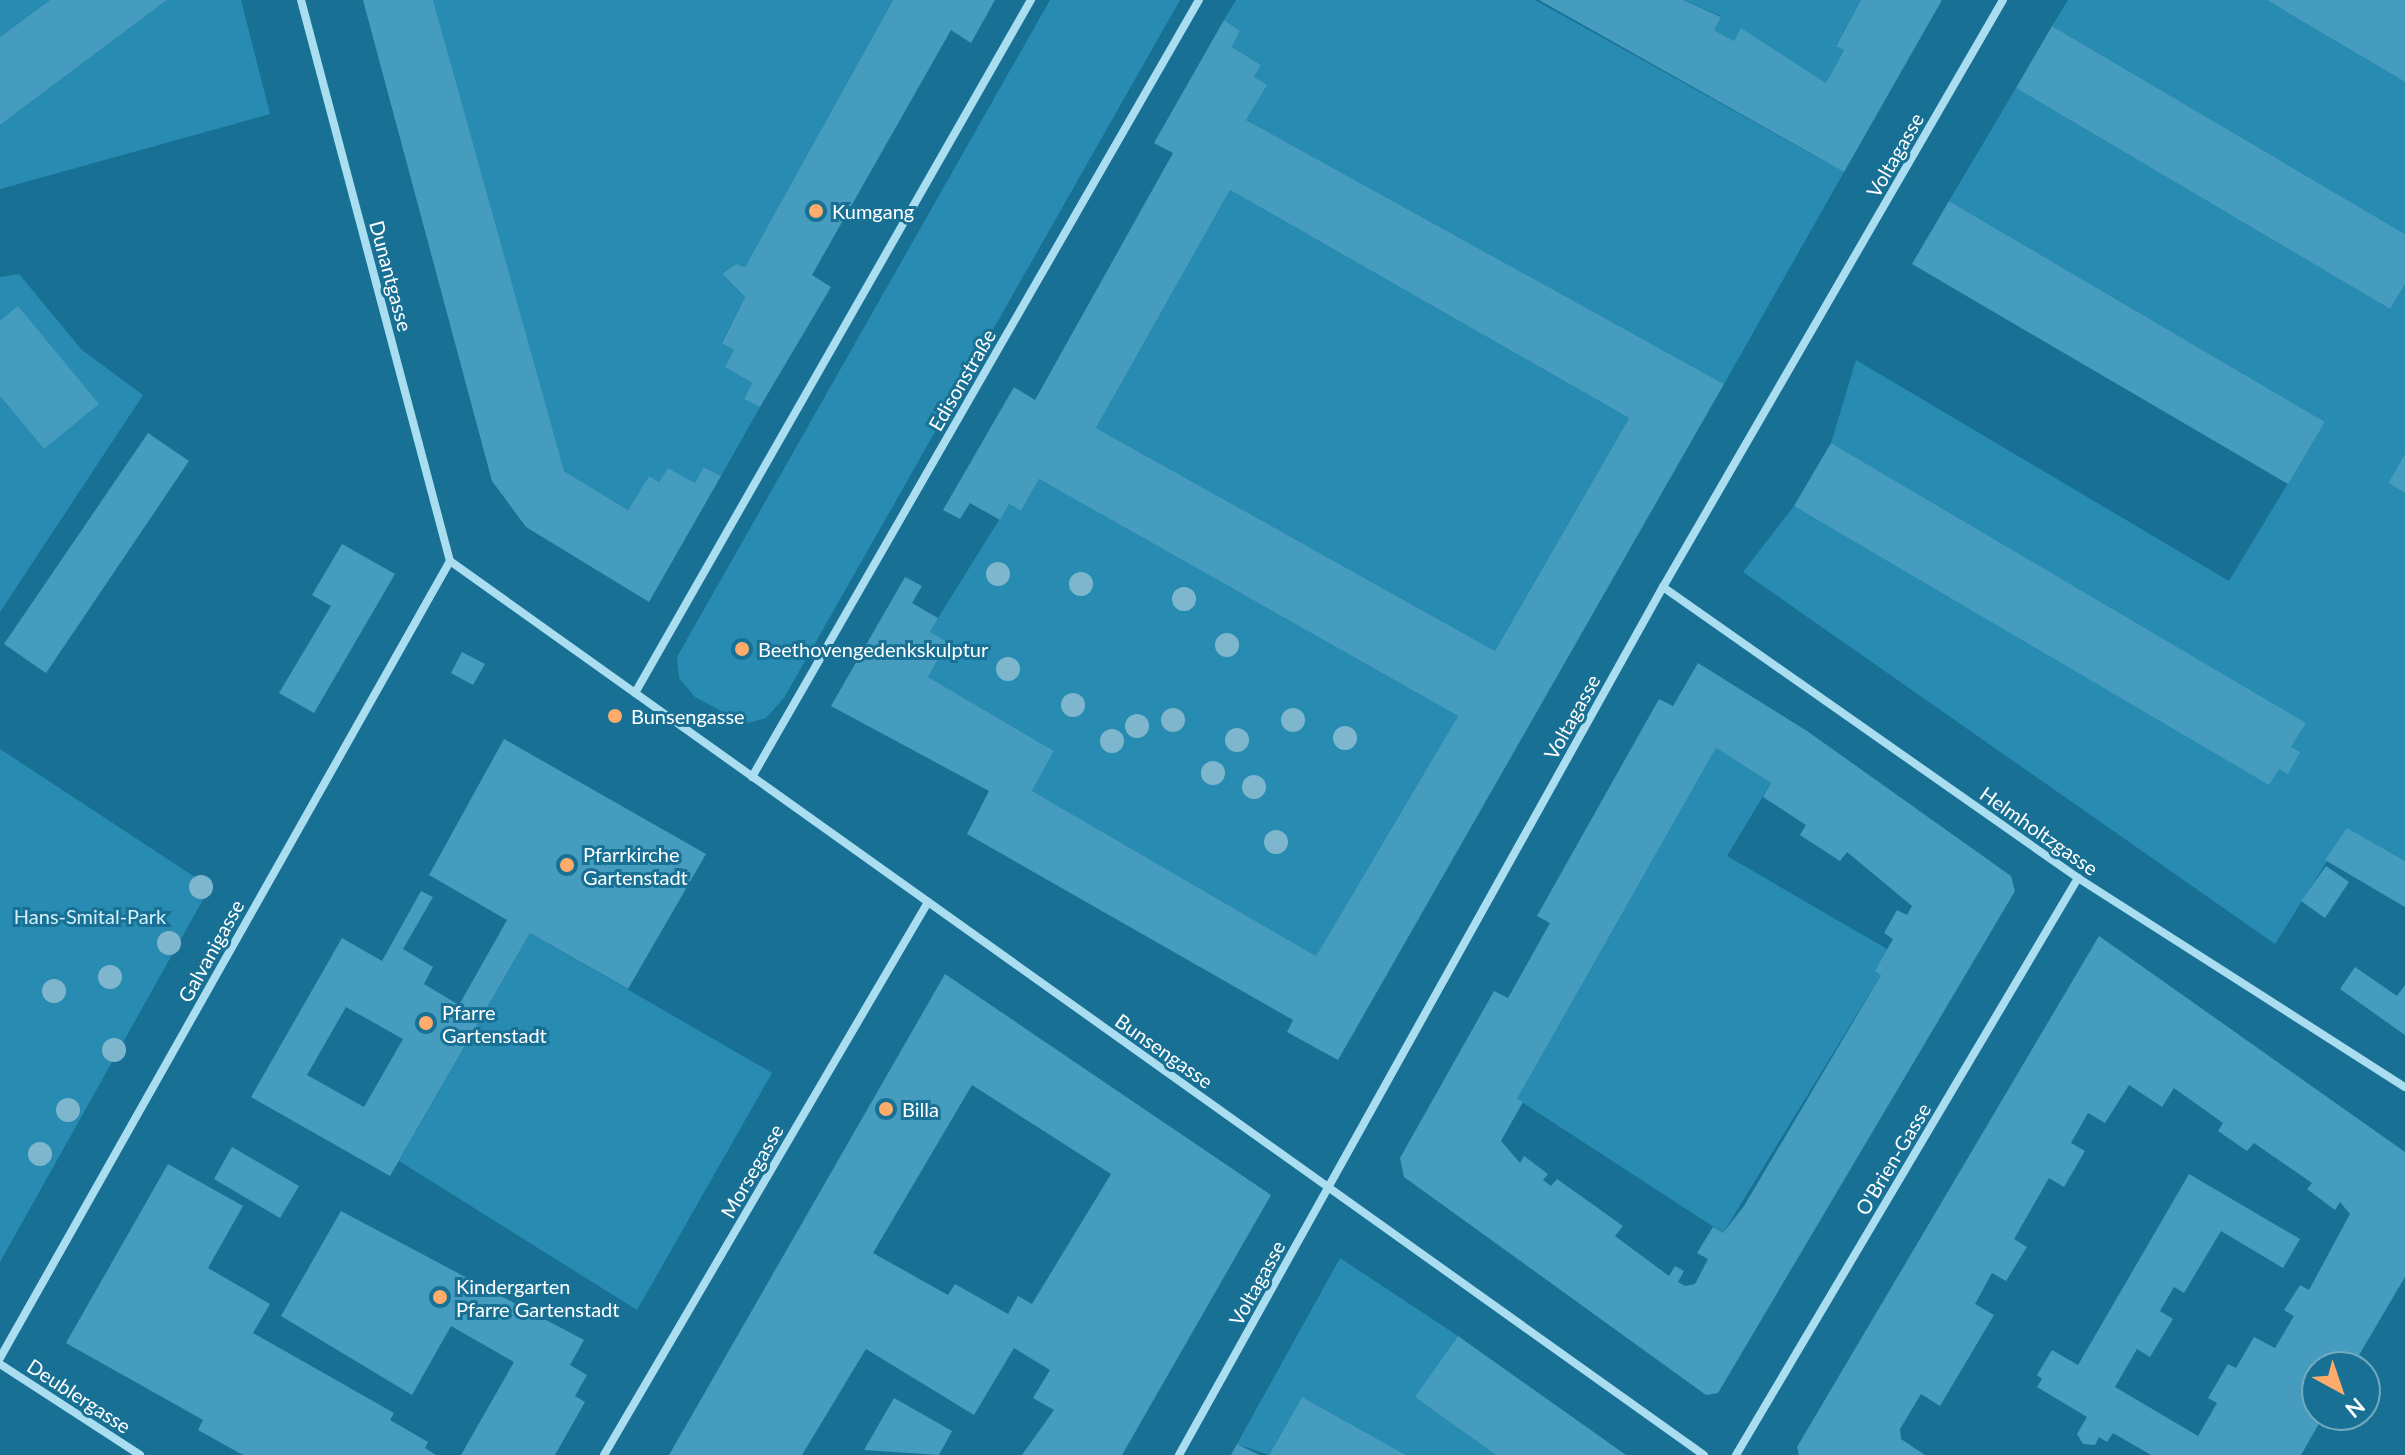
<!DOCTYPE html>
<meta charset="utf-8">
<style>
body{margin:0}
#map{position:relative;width:2405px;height:1455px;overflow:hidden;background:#187195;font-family:Lato,sans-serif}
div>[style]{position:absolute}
.green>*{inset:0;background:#288bb1}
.building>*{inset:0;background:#459cbe}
.minor>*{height:8px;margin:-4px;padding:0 4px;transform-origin:4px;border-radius:4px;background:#aaddf0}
.trees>*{width:24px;height:24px;margin:-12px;border-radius:50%;background:#7eb7cd}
.dots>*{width:22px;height:22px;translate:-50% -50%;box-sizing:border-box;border:4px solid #187195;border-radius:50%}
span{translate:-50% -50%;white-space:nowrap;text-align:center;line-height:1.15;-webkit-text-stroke:6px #187195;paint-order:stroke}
.street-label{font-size:20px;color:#fff}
.poi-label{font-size:20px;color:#fff}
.left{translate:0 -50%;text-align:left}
.park-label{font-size:20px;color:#d1f0fb}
.north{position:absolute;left:2301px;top:1351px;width:80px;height:80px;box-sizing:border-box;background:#187195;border:2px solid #74aabf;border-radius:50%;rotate:140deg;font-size:22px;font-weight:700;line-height:32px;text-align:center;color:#fff}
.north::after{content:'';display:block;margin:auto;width:28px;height:36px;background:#ffab69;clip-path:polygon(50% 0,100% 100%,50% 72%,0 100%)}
</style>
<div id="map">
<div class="green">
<i style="clip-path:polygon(0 0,50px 0,0 37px)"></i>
<i style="clip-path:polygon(167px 0,241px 0,270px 114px,0 189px,0 125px)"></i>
<i style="clip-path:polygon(433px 0,893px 0,745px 267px,736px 264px,722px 274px,745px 297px,722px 342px,734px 350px,725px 367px,752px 383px,744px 399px,760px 407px,721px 476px,705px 467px,695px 483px,668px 468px,659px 482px,649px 476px,628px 510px,564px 471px,557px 461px)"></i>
<i style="clip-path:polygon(1050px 0,1180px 0,784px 698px,766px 718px,745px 724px,695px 697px,679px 678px,677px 657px)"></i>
<i style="clip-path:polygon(1236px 0,1535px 0,1844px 172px,1724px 384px,1246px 120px,1266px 85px,1254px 77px,1261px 65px,1232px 47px,1240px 31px,1224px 20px)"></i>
<i style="clip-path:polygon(1683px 0,1861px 0,1836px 45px,1844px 50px,1826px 83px,1742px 29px,1734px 41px,1714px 30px,1721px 16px)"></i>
<i style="clip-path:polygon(2068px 0,2267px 0,2405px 82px,2405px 234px,2052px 26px)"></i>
<i style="clip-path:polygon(2016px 88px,2390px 309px,2405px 284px,2405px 454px,2388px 483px,2405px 493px,2405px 861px,2347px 829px,2275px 944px,1743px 572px,1794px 506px,2288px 773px,2291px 747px,2305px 723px,1831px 443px,1856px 360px,2229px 581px,2325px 422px,1949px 201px)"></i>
<i style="clip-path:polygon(1230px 190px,1629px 418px,1495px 651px,1096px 428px)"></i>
<i style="clip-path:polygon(19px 274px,82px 350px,143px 395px,0 612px,0 396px,44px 449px,98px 404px,0 321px,0 277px)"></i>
<i style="clip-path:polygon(1039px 479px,1458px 716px,1316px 956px,1032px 791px,1054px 751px,928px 677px,930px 632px,938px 618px,1009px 504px,1021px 511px)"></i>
<i style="clip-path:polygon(1716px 748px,1771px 783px,1727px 856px,1887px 949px,1881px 975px,1723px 1233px,1517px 1099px)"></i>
<i style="clip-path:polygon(0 749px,210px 887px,0 1262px)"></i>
<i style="clip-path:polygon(530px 933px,772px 1073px,637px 1310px,399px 1161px)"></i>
<i style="clip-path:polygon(1340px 1258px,1458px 1336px,1416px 1397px,1496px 1455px,1406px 1455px,1302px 1397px,1269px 1455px,1237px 1444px)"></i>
</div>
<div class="building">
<i style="clip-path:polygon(50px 0,167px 0,0 125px,0 37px)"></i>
<i style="clip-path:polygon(363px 0,433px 0,564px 471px,628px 510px,649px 476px,659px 482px,668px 468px,695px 483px,704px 467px,721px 476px,649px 602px,526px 527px,492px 481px)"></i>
<i style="clip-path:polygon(893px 0,995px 0,971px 43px,951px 30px,812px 275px,831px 287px,760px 407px,744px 399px,752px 383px,725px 367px,734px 350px,722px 343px,745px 297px,722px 274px,736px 264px,745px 267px)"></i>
<i style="clip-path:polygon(1539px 0,1683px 0,1721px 17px,1714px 30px,1734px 41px,1741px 28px,1826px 83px,1844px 50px,1836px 46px,1861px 0,1942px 0,1844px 172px)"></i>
<i style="clip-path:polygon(2267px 0,2405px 0,2405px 82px,2307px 24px)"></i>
<i style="clip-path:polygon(evenodd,1224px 20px,1240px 31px,1232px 47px,1261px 65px,1254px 77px,1267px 85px,1246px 120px,1724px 384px,1338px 1060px,1287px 1032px,1293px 1020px,967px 834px,989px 791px,831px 706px,905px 577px,922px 586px,912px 603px,938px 618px,930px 632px,947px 642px,928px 677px,1054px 751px,1032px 791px,1316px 956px,1458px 716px,1039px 479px,1021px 511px,1009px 504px,1000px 520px,970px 503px,960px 519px,943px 510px,1014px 387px,1035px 400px,1173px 153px,1154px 143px,1224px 20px,1230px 190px,1629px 418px,1495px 651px,1096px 428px,1230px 190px)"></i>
<i style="clip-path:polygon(2052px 26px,2405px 234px,2405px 284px,2390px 309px,2016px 88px)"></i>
<i style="clip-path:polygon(1949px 201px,2325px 422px,2288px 484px,1912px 264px)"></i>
<i style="clip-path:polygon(18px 306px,99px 404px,44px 449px,0 396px,0 321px)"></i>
<i style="clip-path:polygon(148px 433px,189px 461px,46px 673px,4px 644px)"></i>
<i style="clip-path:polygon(1831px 443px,2306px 723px,2291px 747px,2300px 752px,2288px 774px,2279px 769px,2269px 785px,1794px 506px)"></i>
<i style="clip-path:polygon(2405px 454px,2405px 493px,2388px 483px)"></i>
<i style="clip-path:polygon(342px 544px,395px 574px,314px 713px,279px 693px,331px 606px,312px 595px)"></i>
<i style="clip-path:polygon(462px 652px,485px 664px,473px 685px,451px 673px)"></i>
<i style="clip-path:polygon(evenodd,1698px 663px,1807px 731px,2011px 876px,2015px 891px,1718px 1393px,1706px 1395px,1404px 1177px,1400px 1158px,1494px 991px,1508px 998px,1550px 923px,1537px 916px,1659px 699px,1673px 706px,1698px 663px,1716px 748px,1771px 783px,1763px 797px,1806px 825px,1800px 835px,1840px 861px,1847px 852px,1912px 906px,1907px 915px,1897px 910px,1884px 933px,1893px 939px,1875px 971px,1881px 975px,1744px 1206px,1723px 1233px,1713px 1227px,1697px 1253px,1708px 1259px,1695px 1284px,1685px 1286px,1678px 1282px,1684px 1271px,1675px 1266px,1669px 1276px,1615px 1236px,1623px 1226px,1557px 1179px,1551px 1186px,1543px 1180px,1548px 1174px,1524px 1156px,1520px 1163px,1501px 1141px,1523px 1102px,1517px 1099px,1716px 748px)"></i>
<i style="clip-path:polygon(evenodd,504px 739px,706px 854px,628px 989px,530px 933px,390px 1176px,251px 1097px,342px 938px,382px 961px,421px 891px,433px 897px,403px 949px,433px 967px,424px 984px,459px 1005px,507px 920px,429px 875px,504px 739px,346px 1007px,403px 1039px,364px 1107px,307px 1075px,346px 1007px)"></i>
<i style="clip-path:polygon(2347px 828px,2405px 861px,2405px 907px,2325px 860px)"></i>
<i style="clip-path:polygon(2326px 866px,2349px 882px,2325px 918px,2301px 901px)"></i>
<i style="clip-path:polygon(2099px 936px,2405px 1152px,2405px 1277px,2352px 1367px,2317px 1367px,2317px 1415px,2324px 1415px,2301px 1455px,2151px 1455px,2113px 1433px,2107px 1442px,2099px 1437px,2095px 1445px,2083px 1444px,2077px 1434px,2087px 1417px,2037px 1387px,2042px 1379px,2037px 1375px,2052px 1350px,2078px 1365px,2189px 1174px,2300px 1239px,2283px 1268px,2221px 1231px,2184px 1293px,2174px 1287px,2160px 1311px,2173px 1319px,2150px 1357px,2137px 1349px,2115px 1387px,2198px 1436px,2217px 1403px,2208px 1398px,2228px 1364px,2236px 1368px,2254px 1337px,2275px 1348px,2294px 1316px,2284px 1310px,2300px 1285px,2309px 1290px,2350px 1214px,2340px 1202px,2335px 1210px,2307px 1189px,2312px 1183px,2254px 1143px,2247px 1151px,2218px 1131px,2223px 1123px,2174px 1088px,2162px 1107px,2129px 1085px,2105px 1123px,2088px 1113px,2071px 1143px,2085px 1151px,2064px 1187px,2049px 1178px,2014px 1239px,2027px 1247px,2006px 1281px,1992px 1273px,1975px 1304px,1994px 1315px,1940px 1406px,1921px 1394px,1900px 1429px,1901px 1439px,1925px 1455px,1799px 1455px,1797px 1447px)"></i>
<i style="clip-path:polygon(2355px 967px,2397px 996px,2405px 985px,2405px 1035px,2340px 989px)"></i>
<i style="clip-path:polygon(evenodd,945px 974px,1271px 1195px,1122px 1455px,1022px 1455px,1054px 1410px,1033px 1398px,1050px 1370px,1014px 1348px,974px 1415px,866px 1349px,802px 1455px,669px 1455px,945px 974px,972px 1085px,1111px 1174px,1032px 1304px,1018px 1296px,1008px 1314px,955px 1284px,948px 1295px,873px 1253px,972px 1085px)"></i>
<i style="clip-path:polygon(232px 1147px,299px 1186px,280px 1218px,214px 1179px)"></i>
<i style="clip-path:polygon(168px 1164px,243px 1206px,208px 1268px,270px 1304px,253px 1333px,394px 1413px,390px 1420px,428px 1442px,425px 1448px,436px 1455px,243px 1455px,198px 1430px,203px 1420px,66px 1343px)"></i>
<i style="clip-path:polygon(341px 1211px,584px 1340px,570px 1365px,587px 1375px,575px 1396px,585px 1402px,555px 1455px,461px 1455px,514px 1362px,451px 1326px,412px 1395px,281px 1316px)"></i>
<i style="clip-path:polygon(1458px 1336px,1626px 1455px,1496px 1455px,1415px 1397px)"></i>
<i style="clip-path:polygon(1302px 1397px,1406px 1455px,1269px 1455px)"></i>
<i style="clip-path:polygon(894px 1398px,952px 1431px,939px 1455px,864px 1450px)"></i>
<i style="clip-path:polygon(1237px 1444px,1259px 1455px,1231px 1455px)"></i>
</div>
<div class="minor">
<i style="left:301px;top:0;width:580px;rotate:75.13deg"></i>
<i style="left:450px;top:561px;width:1540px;rotate:35.49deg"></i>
<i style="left:1663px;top:587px;width:507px;rotate:35.04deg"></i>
<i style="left:2078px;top:878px;width:388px;rotate:32.6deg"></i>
<i style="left:635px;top:693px;width:798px;rotate:-60.26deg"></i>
<i style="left:752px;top:777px;width:896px;rotate:-60.09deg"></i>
<i style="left:0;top:1358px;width:915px;rotate:-60.55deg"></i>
<i style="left:0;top:1364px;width:167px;rotate:33deg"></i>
<i style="left:604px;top:1455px;width:641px;rotate:-59.63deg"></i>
<i style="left:1179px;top:1455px;width:994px;rotate:-60.86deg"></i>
<i style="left:1663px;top:587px;width:678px;rotate:-59.92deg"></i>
<i style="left:1736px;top:1455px;width:671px;rotate:-59.34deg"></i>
</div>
<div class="trees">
<i style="left:998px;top:574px"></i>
<i style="left:1081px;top:584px"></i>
<i style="left:1184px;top:599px"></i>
<i style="left:1227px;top:645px"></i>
<i style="left:1008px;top:669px"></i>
<i style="left:1073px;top:705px"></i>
<i style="left:1173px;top:720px"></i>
<i style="left:1293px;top:720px"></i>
<i style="left:1137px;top:726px"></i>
<i style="left:1345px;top:738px"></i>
<i style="left:1237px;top:740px"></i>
<i style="left:1112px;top:741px"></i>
<i style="left:1213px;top:773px"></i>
<i style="left:1254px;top:787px"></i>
<i style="left:1276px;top:842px"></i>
<i style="left:201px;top:887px"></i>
<i style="left:169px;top:943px"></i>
<i style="left:110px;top:977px"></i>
<i style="left:54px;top:991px"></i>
<i style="left:114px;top:1050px"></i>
<i style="left:68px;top:1110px"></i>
<i style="left:40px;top:1154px"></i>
</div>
<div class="dots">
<i style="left:816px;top:211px;background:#ffab69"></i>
<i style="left:742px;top:649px;background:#ffab69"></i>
<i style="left:615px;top:716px;background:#ffab69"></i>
<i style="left:567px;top:865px;background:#ffab69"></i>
<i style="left:426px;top:1023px;background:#ffab69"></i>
<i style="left:886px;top:1109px;background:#ffab69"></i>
<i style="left:440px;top:1297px;background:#ffab69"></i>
</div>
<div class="street-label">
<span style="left:1895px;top:155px;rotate:-60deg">Voltagasse</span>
<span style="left:391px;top:276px;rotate:75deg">Dunantgasse</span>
<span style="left:962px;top:380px;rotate:-60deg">Edisonstraße</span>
<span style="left:1572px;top:717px;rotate:-61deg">Voltagasse</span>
<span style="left:2039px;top:831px;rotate:35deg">Helmholtzgasse</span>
<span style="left:211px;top:951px;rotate:-61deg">Galvanigasse</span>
<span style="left:1164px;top:1051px;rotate:35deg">Bunsengasse</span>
<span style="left:1893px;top:1159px;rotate:-59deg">O'Brien-Gasse</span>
<span style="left:752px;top:1171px;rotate:-60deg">Morsegasse</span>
<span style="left:1257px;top:1283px;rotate:-61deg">Voltagasse</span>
<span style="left:79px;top:1396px;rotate:33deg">Deublergasse</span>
</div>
<div class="poi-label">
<span class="left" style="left:832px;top:211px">Kumgang</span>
<span class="left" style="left:758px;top:649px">Beethovengedenkskulptur</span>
<span class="left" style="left:631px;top:716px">Bunsengasse</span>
<span class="left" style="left:583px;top:866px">Pfarrkirche<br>Gartenstadt</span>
<span class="left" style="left:442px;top:1024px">Pfarre<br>Gartenstadt</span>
<span class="left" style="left:902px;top:1109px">Billa</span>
<span class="left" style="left:456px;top:1298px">Kindergarten<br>Pfarre Gartenstadt</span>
</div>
<div class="park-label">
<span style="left:90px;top:916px">Hans-Smital-Park</span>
</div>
<div class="north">N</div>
</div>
